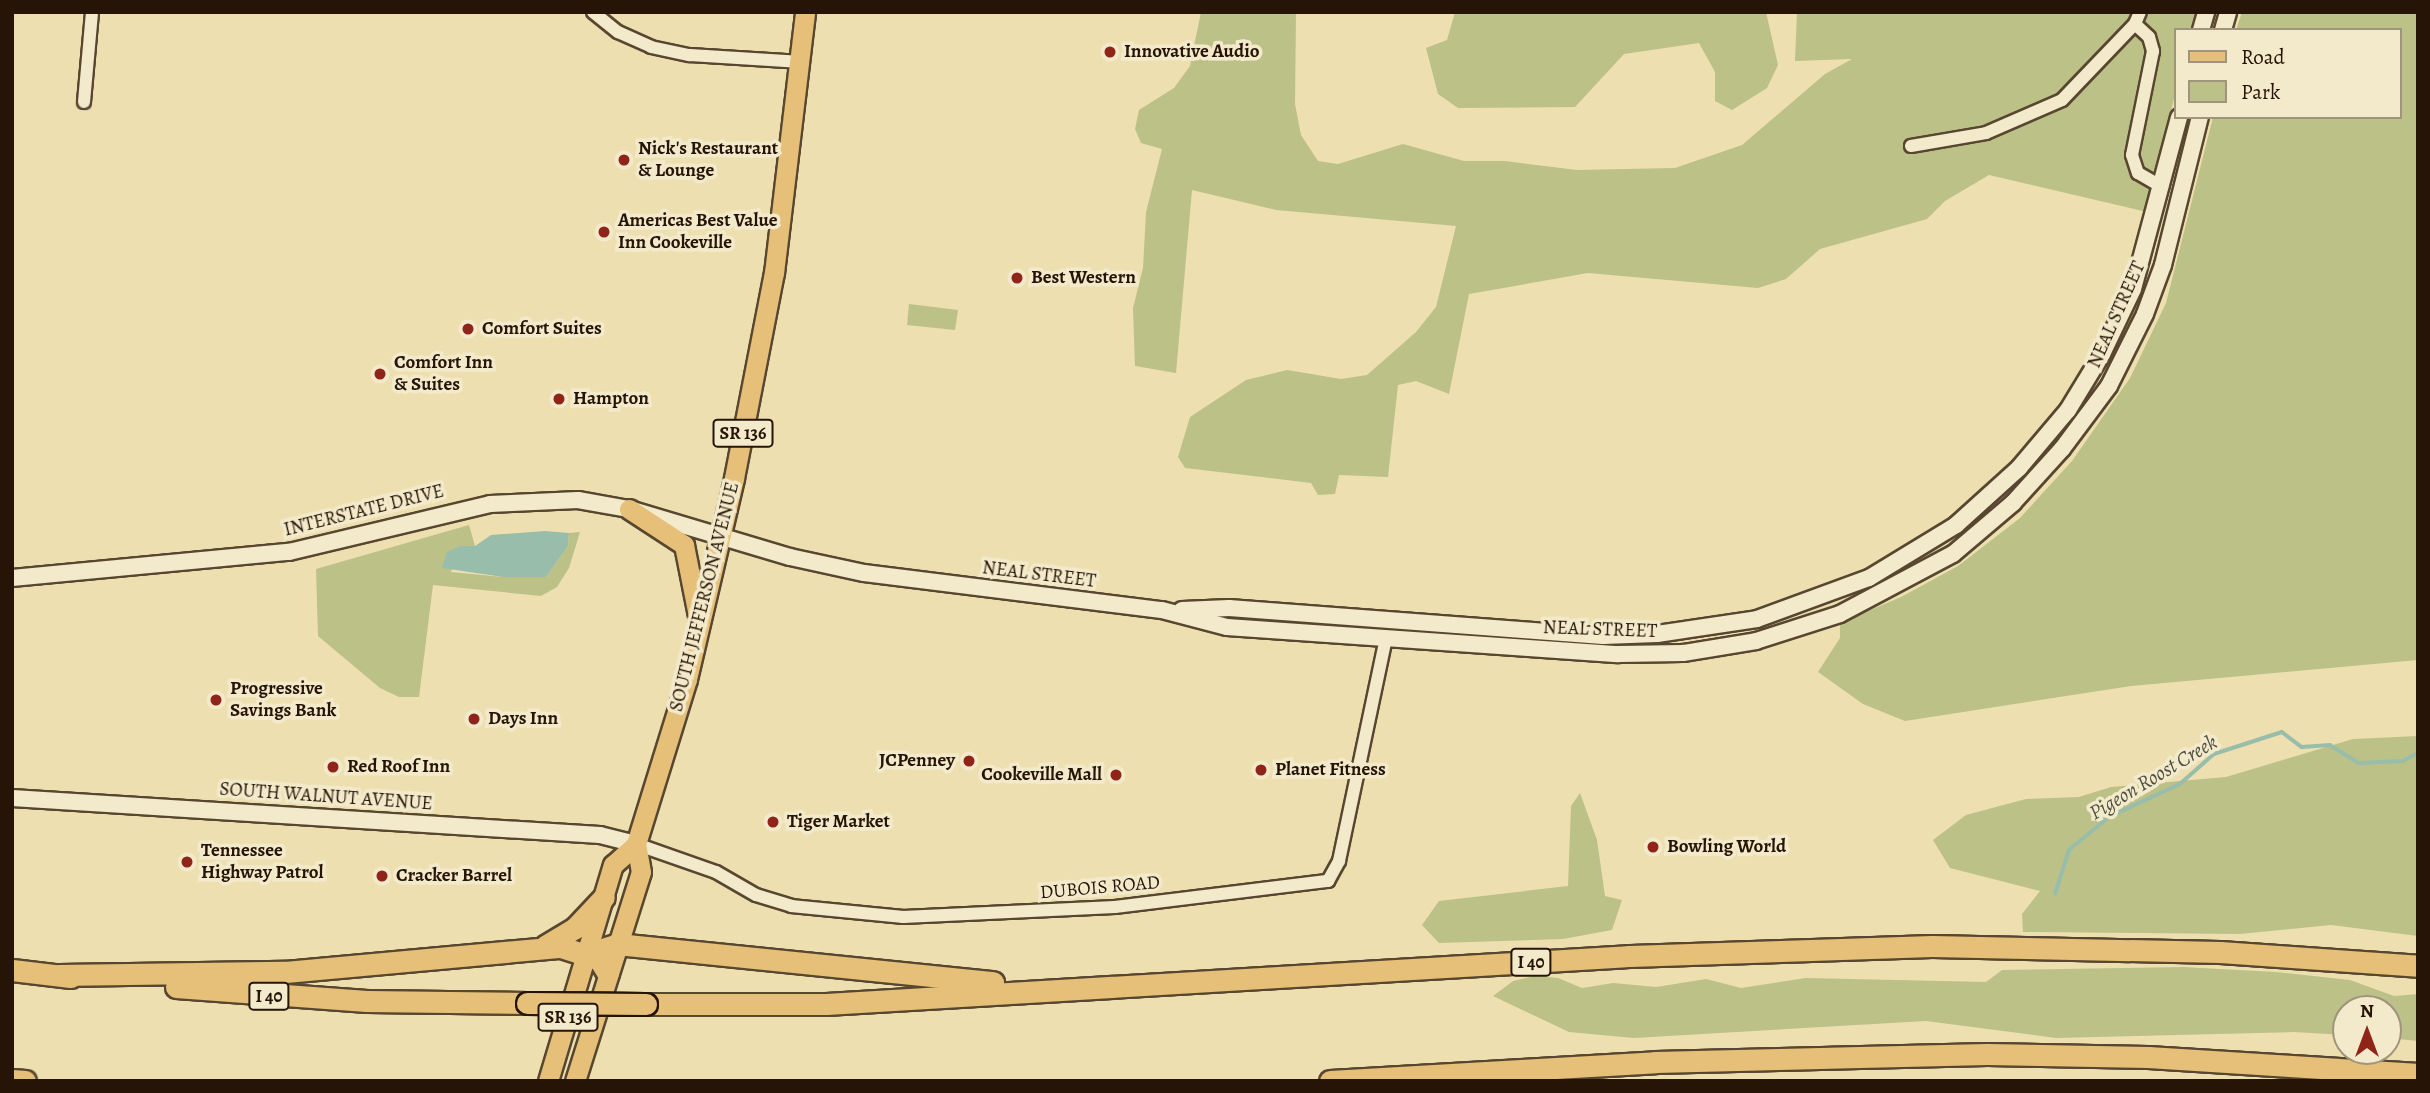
<!DOCTYPE html>
<style>
body{margin:0}
#map{position:relative;width:2430px;height:1093px;overflow:hidden;background:#eddfaf;font-family:Alegreya,serif}
div>[style]{position:absolute}
.green>*{inset:0;background:#bcc188}
.water>*{inset:0;background:#99bdab}
.stream>*{height:3.5px;margin:-1.75px;padding:0 1.75px;transform-origin:1.75px;border-radius:1.75px;background:#99bdab}
.roads{filter:drop-shadow(2px 0 #584730) drop-shadow(-2px 0 #584730) drop-shadow(0 2px #584730) drop-shadow(0 -2px #584730)}
.street>*{height:12px;margin:-6px;padding:0 6px;transform-origin:6px;border-radius:6px;background:#f3eacb}
.secondary>*{height:16px;margin:-8px;padding:0 8px;transform-origin:8px;border-radius:8px;background:#f3eacb}
.primary>*{height:19px;margin:-9.5px;padding:0 9.5px;transform-origin:9.5px;border-radius:9.5px;background:#e6c078}
.highway>*{height:21px;margin:-10.5px;padding:0 10.5px;transform-origin:10.5px;border-radius:10.5px;background:#e6c078}
.bridges{filter:drop-shadow(2px 0 #261406) drop-shadow(-2px 0 #261406) drop-shadow(0 2px #261406) drop-shadow(0 -2px #261406)}
.highway-bridge>*{height:21px;margin:-10.5px;padding:0 10.5px;transform-origin:10.5px;border-radius:10.5px;background:#e6c078}
.dots>*{width:19px;height:19px;translate:-50% -50%;box-sizing:border-box;border:4px solid #f3eacb;border-radius:50%}
span{translate:-50% -50%;white-space:nowrap;text-align:center;line-height:1.15;-webkit-text-stroke:7px #f3eacb;paint-order:stroke}
.shield-label span{padding:2px 5px;background:#f3eacb;border:2px solid;border-radius:5px;-webkit-text-stroke-width:0}
.shield-label{font-size:18px;color:#261406;font-weight:700}
.poi-label{font-size:19px;color:#261406;font-weight:700}
.left{translate:0 -50%;text-align:left}
.right{translate:-100% -50%;text-align:right}
.street-label{font-size:19px;color:#261406}
.water-label{font-size:21px;color:#4e4f40;font-style:italic}
.frame{position:absolute;inset:0;border:14px solid #261406;pointer-events:none}
.legend{position:absolute;left:2174px;top:28px;width:228px;height:91px;box-sizing:border-box;background:#f3eacb;border:2px solid #a1947c;margin:0;padding:9px 12px;list-style:none;font-size:21px;color:#261406}
.legend li{display:flex;align-items:center;gap:14px;height:35px}
.legend b{width:35px;border:2px solid #a1947c}
.north{position:absolute;left:2332px;top:995px;width:70px;height:70px;box-sizing:border-box;background:#f3eacb;border:2px solid #a1947c;border-radius:50%;rotate:0deg;font-size:19px;font-weight:700;line-height:28px;text-align:center;color:#261406}
.north::after{content:'';display:block;margin:auto;width:24px;height:32px;background:#8f2418;clip-path:polygon(50% 0,100% 100%,50% 72%,0 100%)}
</style>
<div id="map">
<div class="green">
<i style="clip-path:polygon(1201px 12px,1296px 12px,1295px 104px,1301px 135px,1318px 161px,1338px 164px,1403px 144px,1464px 161px,1505px 161px,1577px 170px,1675px 168px,1742px 145px,1825px 74px,1852px 59px,1795px 61px,1797px 12px,2198px 12px,2192px 30px,2176px 30px,2176px 90px,2147px 212px,1989px 175px,1945px 201px,1927px 219px,1820px 249px,1786px 279px,1758px 288px,1588px 273px,1469px 294px,1449px 394px,1416px 381px,1398px 385px,1388px 477px,1339px 475px,1335px 494px,1318px 495px,1311px 483px,1185px 468px,1178px 457px,1190px 417px,1246px 380px,1287px 370px,1341px 379px,1367px 375px,1416px 332px,1436px 307px,1456px 226px,1276px 210px,1192px 190px,1176px 373px,1135px 366px,1133px 308px,1143px 268px,1146px 212px,1162px 149px,1141px 143px,1135px 129px,1139px 110px,1174px 88px,1190px 66px)"></i>
<i style="clip-path:polygon(1455px 12px,1766px 12px,1778px 65px,1767px 88px,1732px 110px,1715px 101px,1715px 72px,1699px 43px,1624px 54px,1575px 107px,1458px 108px,1438px 94px,1426px 48px,1447px 40px)"></i>
<i style="clip-path:polygon(2242px 12px,2418px 12px,2418px 660px,2131px 686px,1905px 721px,1863px 704px,1818px 672px,1840px 638px,1840px 623px,1901px 597px,1958px 566px,2020px 518px,2072px 461px,2130px 378px,2166px 303px,2213px 117px,2400px 117px,2400px 30px,2236px 30px)"></i>
<i style="clip-path:polygon(909px 304px,958px 310px,955px 330px,907px 325px)"></i>
<i style="clip-path:polygon(469px 525px,475px 546px,460px 546px,451px 572px,503px 577px,546px 577px,568px 546px,569px 533px,580px 532px,569px 568px,557px 587px,541px 596px,433px 585px,419px 697px,399px 697px,380px 688px,318px 636px,316px 569px)"></i>
<i style="clip-path:polygon(2418px 736px,2418px 936px,2331px 925px,2240px 934px,2023px 932px,2022px 914px,2040px 891px,1950px 868px,1933px 840px,1966px 815px,2026px 799px,2079px 797px,2111px 787px,2226px 777px,2353px 739px)"></i>
<i style="clip-path:polygon(1580px 793px,1597px 840px,1605px 896px,1622px 900px,1612px 930px,1563px 939px,1439px 943px,1422px 925px,1439px 901px,1568px 886px,1571px 806px)"></i>
<i style="clip-path:polygon(2183px 967px,2276px 972px,2350px 980px,2394px 996px,2418px 994px,2418px 1041px,2388px 1038px,2388px 1009px,2346px 1009px,2346px 1035px,2294px 1032px,2056px 1038px,1926px 1021px,1634px 1038px,1569px 1032px,1493px 996px,1513px 981px,1534px 976px,1558px 978px,1582px 988px,1613px 983px,1656px 987px,1706px 979px,1741px 988px,1806px 978px,1986px 982px,2002px 970px)"></i>
</div>
<div class="water">
<i style="clip-path:polygon(545px 531px,569px 533px,568px 546px,546px 577px,503px 577px,442px 568px,447px 552px,460px 546px,475px 546px,491px 535px)"></i>
</div>
<div class="stream">
<i style="left:2055px;top:894px;width:46px;rotate:-72.3deg"></i>
<i style="left:2069px;top:850px;width:52px;rotate:-39.5deg"></i>
<i style="left:2109px;top:817px;width:78px;rotate:-24.9deg"></i>
<i style="left:2180px;top:784px;width:45px;rotate:-41.4deg"></i>
<i style="left:2214px;top:754px;width:71px;rotate:-17.9deg"></i>
<i style="left:2282px;top:732px;width:25px;rotate:37deg"></i>
<i style="left:2302px;top:747px;width:28px;rotate:-4deg"></i>
<i style="left:2330px;top:745px;width:34px;rotate:32deg"></i>
<i style="left:2359px;top:763px;width:44px;rotate:-2.6deg"></i>
<i style="left:2403px;top:761px;width:17px;rotate:-28deg"></i>
</div>
<div class="roads">
<div class="street">
<i style="left:593px;top:12px;width:32px;rotate:39deg"></i>
<i style="left:618px;top:32px;width:36px;rotate:24deg"></i>
<i style="left:651px;top:47px;width:40px;rotate:12deg"></i>
<i style="left:690px;top:55px;width:112px;rotate:3.6deg"></i>
<i style="left:2140px;top:12px;width:13px;rotate:113deg"></i>
<i style="left:2135px;top:24px;width:19px;rotate:43deg"></i>
<i style="left:2149px;top:37px;width:15px;rotate:74deg"></i>
<i style="left:2153px;top:51px;width:106px;rotate:101.4deg"></i>
<i style="left:2132px;top:155px;width:19px;rotate:72deg"></i>
<i style="left:2138px;top:173px;width:28px;rotate:30deg"></i>
<i style="left:84px;top:102px;width:90px;rotate:-84.9deg"></i>
<i style="left:1911px;top:146px;width:76px;rotate:-9.8deg"></i>
<i style="left:1986px;top:133px;width:83px;rotate:-23.5deg"></i>
<i style="left:2062px;top:100px;width:105px;rotate:-46.2deg"></i>
<i style="left:636px;top:844px;width:85px;rotate:19.3deg"></i>
<i style="left:716px;top:872px;width:46px;rotate:29.9deg"></i>
<i style="left:756px;top:895px;width:37px;rotate:17deg"></i>
<i style="left:791px;top:906px;width:113px;rotate:5.6deg"></i>
<i style="left:903px;top:917px;width:212px;rotate:-2.7deg"></i>
<i style="left:1115px;top:907px;width:215px;rotate:-7deg"></i>
<i style="left:1328px;top:881px;width:23px;rotate:-61deg"></i>
<i style="left:1339px;top:861px;width:228px;rotate:-78.1deg"></i>
</div>
<div class="secondary">
<i style="left:2201px;top:30px;width:19px;rotate:-74deg"></i>
<i style="left:2223px;top:30px;width:19px;rotate:-74deg"></i>
<i style="left:12px;top:578px;width:278px;rotate:-5.4deg"></i>
<i style="left:289px;top:552px;width:207px;rotate:-13.4deg"></i>
<i style="left:490px;top:504px;width:88px;rotate:-2.6deg"></i>
<i style="left:578px;top:500px;width:52px;rotate:10deg"></i>
<i style="left:629px;top:509px;width:168px;rotate:16.6deg"></i>
<i style="left:790px;top:557px;width:76px;rotate:12.2deg"></i>
<i style="left:864px;top:573px;width:300px;rotate:7.1deg"></i>
<i style="left:1162px;top:610px;width:67px;rotate:14.7deg"></i>
<i style="left:1227px;top:627px;width:392px;rotate:4deg"></i>
<i style="left:1618px;top:654px;width:65px;rotate:-0.9deg"></i>
<i style="left:1683px;top:653px;width:74px;rotate:-9.3deg"></i>
<i style="left:1756px;top:641px;width:88px;rotate:-17.8deg"></i>
<i style="left:1840px;top:614px;width:128px;rotate:-28deg"></i>
<i style="left:1953px;top:554px;width:79px;rotate:-40.4deg"></i>
<i style="left:2013px;top:503px;width:73px;rotate:-47.8deg"></i>
<i style="left:2062px;top:449px;width:79px;rotate:-53.3deg"></i>
<i style="left:2109px;top:386px;width:80px;rotate:-63.4deg"></i>
<i style="left:2145px;top:314px;width:52px;rotate:-69.8deg"></i>
<i style="left:2163px;top:265px;width:153px;rotate:-76deg"></i>
<i style="left:1182px;top:610px;width:47px;rotate:-2.4deg"></i>
<i style="left:1229px;top:608px;width:375px;rotate:4.3deg"></i>
<i style="left:1603px;top:636px;width:54px;rotate:-2.1deg"></i>
<i style="left:1657px;top:634px;width:101px;rotate:-8.5deg"></i>
<i style="left:1757px;top:619px;width:119px;rotate:-20.1deg"></i>
<i style="left:1869px;top:578px;width:102px;rotate:-31.3deg"></i>
<i style="left:1956px;top:525px;width:85px;rotate:-42.1deg"></i>
<i style="left:2019px;top:468px;width:76px;rotate:-49.8deg"></i>
<i style="left:2068px;top:410px;width:66px;rotate:-58.7deg"></i>
<i style="left:2102px;top:354px;width:72px;rotate:-64.5deg"></i>
<i style="left:2133px;top:289px;width:178px;rotate:-75deg"></i>
<i style="left:12px;top:798px;width:589px;rotate:3.6deg"></i>
<i style="left:600px;top:835px;width:37px;rotate:14deg"></i>
</div>
<div class="primary">
<i style="left:629px;top:509px;width:66px;rotate:33.2deg"></i>
<i style="left:684px;top:545px;width:72px;rotate:78.8deg"></i>
<i style="left:548px;top:1081px;width:226px;rotate:-73.3deg"></i>
<i style="left:613px;top:865px;width:31px;rotate:-42deg"></i>
<i style="left:636px;top:844px;width:173px;rotate:-72.8deg"></i>
<i style="left:687px;top:679px;width:206px;rotate:-76.8deg"></i>
<i style="left:734px;top:478px;width:209px;rotate:-79deg"></i>
<i style="left:774px;top:273px;width:263px;rotate:-83.2deg"></i>
<i style="left:575px;top:1081px;width:219px;rotate:-72.5deg"></i>
<i style="left:641px;top:872px;width:28px;rotate:-100deg"></i>
</div>
<div class="highway">
<i style="left:545px;top:946px;width:35px;rotate:-31deg"></i>
<i style="left:575px;top:928px;width:42px;rotate:-46.9deg"></i>
<i style="left:587px;top:954px;width:32px;rotate:-18deg"></i>
<i style="left:617px;top:944px;width:378px;rotate:5.8deg"></i>
<i style="left:12px;top:970px;width:59px;rotate:6.8deg"></i>
<i style="left:59px;top:975px;width:226px;rotate:-0.8deg"></i>
<i style="left:285px;top:972px;width:277px;rotate:-5.2deg"></i>
<i style="left:561px;top:947px;width:40px;rotate:18deg"></i>
<i style="left:599px;top:959px;width:17px;rotate:59deg"></i>
<i style="left:176px;top:987px;width:191px;rotate:4.2deg"></i>
<i style="left:366px;top:1001px;width:161px;rotate:0.7deg"></i>
<i style="left:646px;top:1004px;width:180px"></i>
<i style="left:826px;top:1004px;width:805px;rotate:-3.42deg"></i>
<i style="left:1630px;top:956px;width:302px;rotate:-1.9deg"></i>
<i style="left:1932px;top:946px;width:288px;rotate:1.2deg"></i>
<i style="left:2220px;top:952px;width:198px;rotate:4deg"></i>
<i style="left:12px;top:1080px;width:13px;rotate:4deg"></i>
<i style="left:1330px;top:1081px;width:326px;rotate:-3.3deg"></i>
<i style="left:1655px;top:1062px;width:332px;rotate:-1.4deg"></i>
<i style="left:1987px;top:1054px;width:161px;rotate:1.1deg"></i>
<i style="left:2148px;top:1057px;width:271px;rotate:3.6deg"></i>
</div>
</div>
<div class="bridges">
<div class="highway-bridge">
<i style="left:527px;top:1003px;width:119px;rotate:0.5deg"></i>
</div>
</div>
<div class="dots">
<i style="left:1110px;top:52px;background:#8f2418"></i>
<i style="left:624px;top:160px;background:#8f2418"></i>
<i style="left:604px;top:232px;background:#8f2418"></i>
<i style="left:1017px;top:278px;background:#8f2418"></i>
<i style="left:468px;top:329px;background:#8f2418"></i>
<i style="left:380px;top:374px;background:#8f2418"></i>
<i style="left:559px;top:399px;background:#8f2418"></i>
<i style="left:216px;top:700px;background:#8f2418"></i>
<i style="left:474px;top:719px;background:#8f2418"></i>
<i style="left:969px;top:761px;background:#8f2418"></i>
<i style="left:333px;top:767px;background:#8f2418"></i>
<i style="left:1261px;top:770px;background:#8f2418"></i>
<i style="left:1116px;top:775px;background:#8f2418"></i>
<i style="left:773px;top:822px;background:#8f2418"></i>
<i style="left:1653px;top:847px;background:#8f2418"></i>
<i style="left:187px;top:862px;background:#8f2418"></i>
<i style="left:382px;top:876px;background:#8f2418"></i>
</div>
<div class="shield-label">
<span style="left:743px;top:433px">SR 136</span>
<span style="left:1531px;top:962px">I 40</span>
<span style="left:269px;top:996px">I 40</span>
<span style="left:568px;top:1017px">SR 136</span>
</div>
<div class="poi-label">
<span class="left" style="left:1124px;top:52px">Innovative Audio</span>
<span class="left" style="left:638px;top:160px">Nick's Restaurant<br>&amp; Lounge</span>
<span class="left" style="left:618px;top:232px">Americas Best Value<br>Inn Cookeville</span>
<span class="left" style="left:1031px;top:278px">Best Western</span>
<span class="left" style="left:482px;top:329px">Comfort Suites</span>
<span class="left" style="left:394px;top:374px">Comfort Inn<br>&amp; Suites</span>
<span class="left" style="left:573px;top:399px">Hampton</span>
<span class="left" style="left:230px;top:700px">Progressive<br>Savings Bank</span>
<span class="left" style="left:488px;top:719px">Days Inn</span>
<span class="right" style="left:955px;top:761px">JCPenney</span>
<span class="left" style="left:347px;top:767px">Red Roof Inn</span>
<span class="left" style="left:1275px;top:770px">Planet Fitness</span>
<span class="right" style="left:1102px;top:775px">Cookeville Mall</span>
<span class="left" style="left:787px;top:822px">Tiger Market</span>
<span class="left" style="left:1667px;top:847px">Bowling World</span>
<span class="left" style="left:201px;top:862px">Tennessee<br>Highway Patrol</span>
<span class="left" style="left:396px;top:876px">Cracker Barrel</span>
</div>
<div class="street-label">
<span style="left:2117px;top:315px;rotate:-66deg">NEAL STREET</span>
<span style="left:364px;top:511px;rotate:-14deg">INTERSTATE DRIVE</span>
<span style="left:1039px;top:575px;rotate:7deg">NEAL STREET</span>
<span style="left:705px;top:597px;rotate:-76deg">SOUTH JEFFERSON AVENUE</span>
<span style="left:1600px;top:630px;rotate:2deg">NEAL STREET</span>
<span style="left:326px;top:797px;rotate:4deg">SOUTH WALNUT AVENUE</span>
<span style="left:1100px;top:888px;rotate:-5deg">DUBOIS ROAD</span>
</div>
<div class="water-label">
<span style="left:2153px;top:777px;rotate:-31deg">Pigeon Roost Creek</span>
</div>
<div class="frame"></div>
<ul class="legend">
<li><b style="height:9px;background:#e6c078"></b>Road</li>
<li><b style="height:19px;background:#bcc188"></b>Park</li>
</ul>
<div class="north">N</div>
</div>
